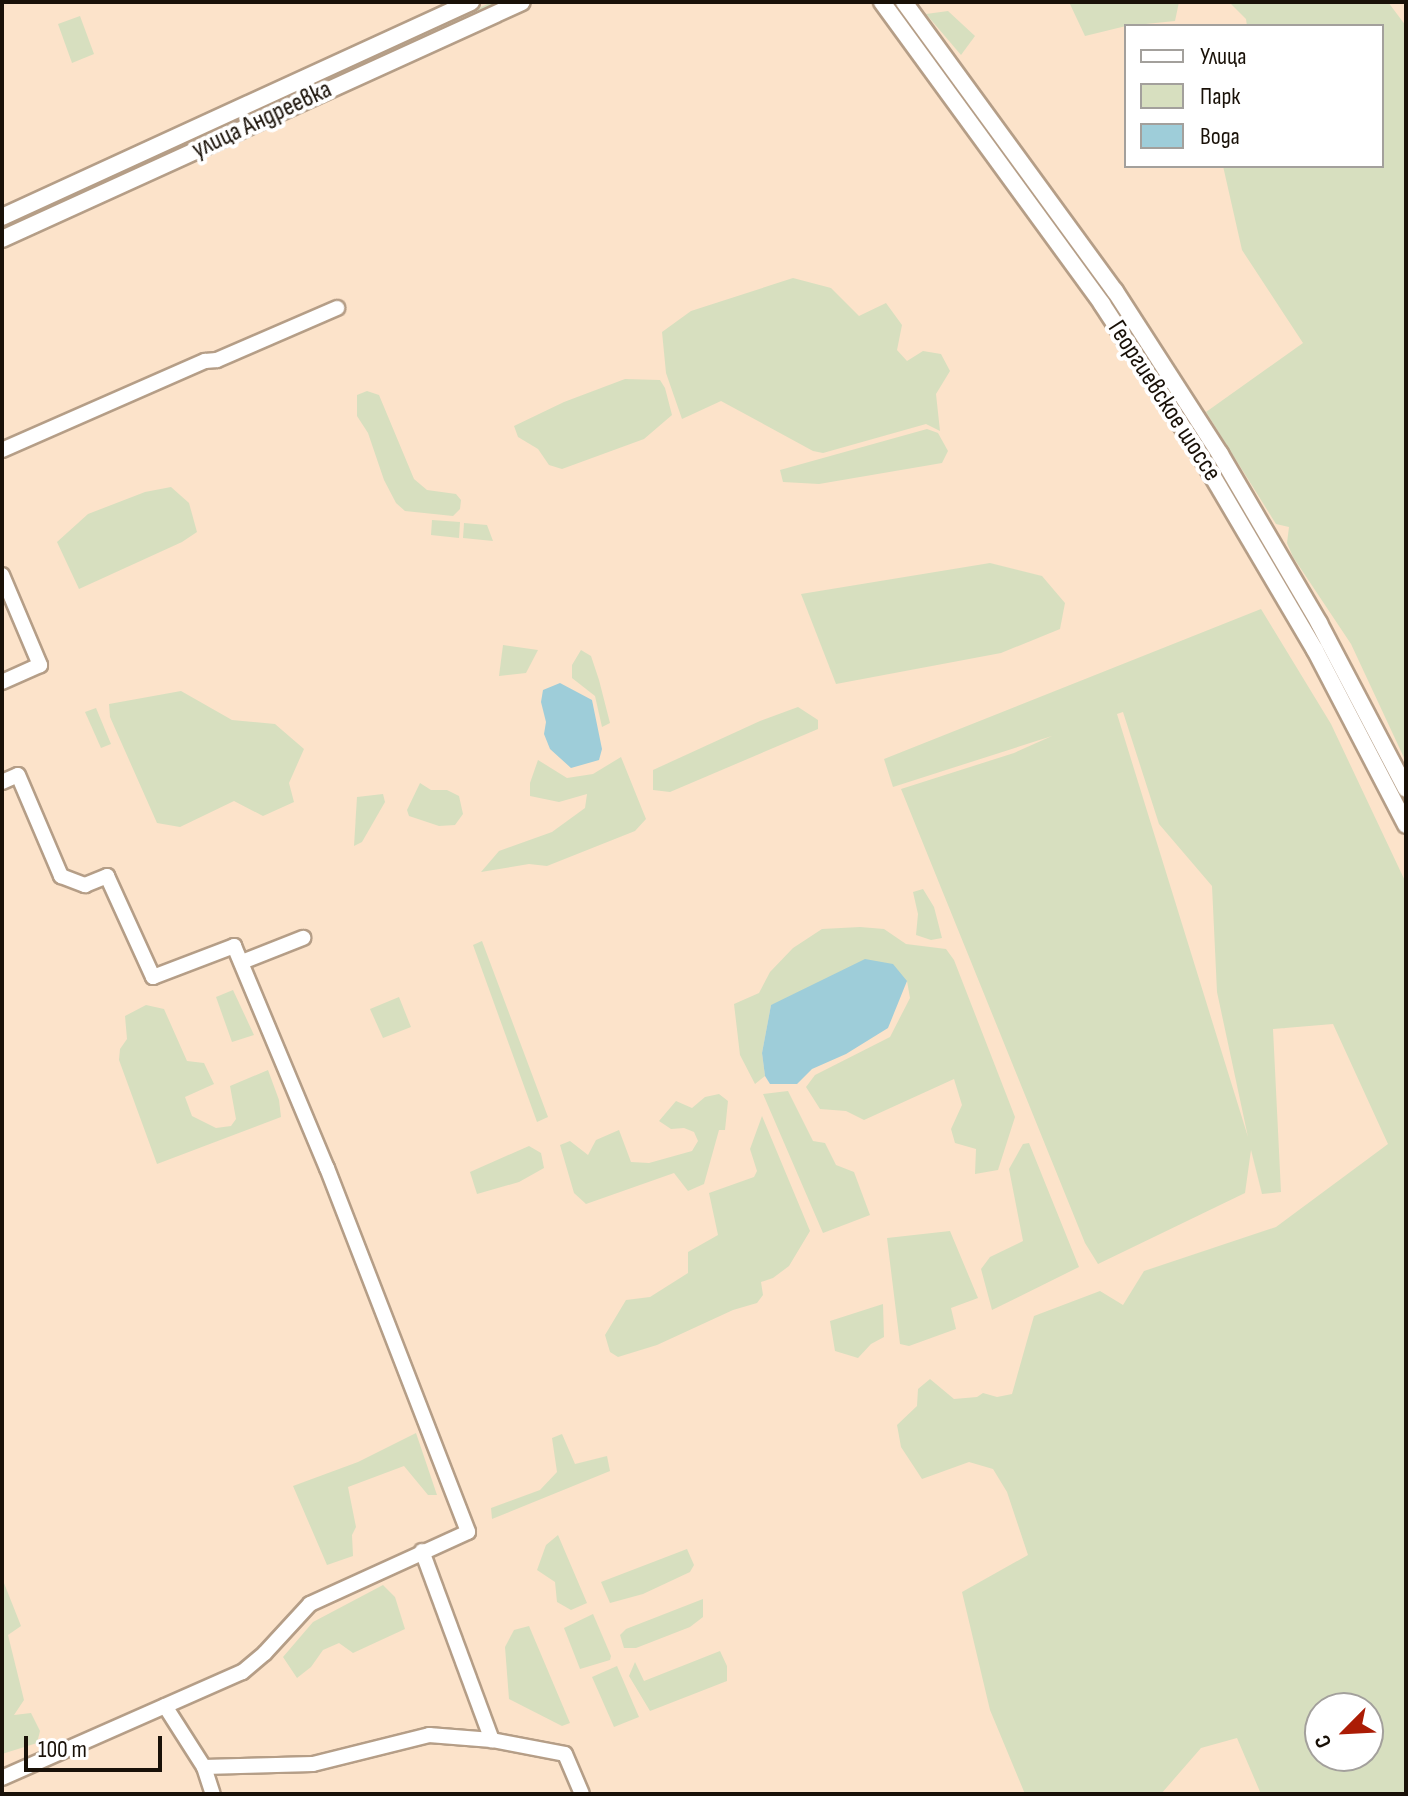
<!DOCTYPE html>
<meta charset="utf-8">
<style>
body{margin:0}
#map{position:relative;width:1408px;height:1796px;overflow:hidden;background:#fce3ca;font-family:"Sofia Sans Condensed",sans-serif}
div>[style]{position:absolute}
.green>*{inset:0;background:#d7dfbf}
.water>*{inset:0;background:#9ecdd9}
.roads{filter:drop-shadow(2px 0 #b59e87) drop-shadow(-2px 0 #b59e87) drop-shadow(0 2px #b59e87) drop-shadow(0 -2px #b59e87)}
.minor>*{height:14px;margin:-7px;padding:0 7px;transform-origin:7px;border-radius:7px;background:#fff}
.major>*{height:16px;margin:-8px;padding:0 8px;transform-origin:8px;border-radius:8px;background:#fff}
span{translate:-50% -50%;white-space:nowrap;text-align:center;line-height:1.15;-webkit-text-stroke:8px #fff;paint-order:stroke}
.street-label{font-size:26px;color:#191108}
.frame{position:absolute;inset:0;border:4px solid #191108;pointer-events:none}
.legend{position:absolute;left:1124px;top:24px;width:260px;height:144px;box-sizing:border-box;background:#fff;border:2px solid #a3a09c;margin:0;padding:10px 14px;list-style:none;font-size:24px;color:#191108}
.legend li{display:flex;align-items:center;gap:16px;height:40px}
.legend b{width:40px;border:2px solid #a3a09c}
.north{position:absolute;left:1304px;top:1692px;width:80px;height:80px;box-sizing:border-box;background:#fff;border:2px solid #a3a09c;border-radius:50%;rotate:246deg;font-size:22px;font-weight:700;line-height:32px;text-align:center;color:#191108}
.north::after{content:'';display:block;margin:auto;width:28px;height:36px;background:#ab1c05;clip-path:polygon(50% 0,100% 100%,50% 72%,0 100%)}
.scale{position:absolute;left:24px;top:1736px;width:138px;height:36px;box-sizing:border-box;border:4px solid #191108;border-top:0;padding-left:10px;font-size:24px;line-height:28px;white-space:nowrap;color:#191108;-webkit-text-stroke:6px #fff;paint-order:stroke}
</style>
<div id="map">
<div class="green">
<i style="clip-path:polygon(492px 2px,507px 2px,363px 67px,361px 62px)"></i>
<i style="clip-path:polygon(1069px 2px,1179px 2px,1175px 21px,1126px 26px,1085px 36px)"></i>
<i style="clip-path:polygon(1229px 2px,1388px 2px,1406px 26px,1406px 762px,1351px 644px,1293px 557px,1287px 543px,1289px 527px,1276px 524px,1206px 412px,1303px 343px,1242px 250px,1223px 166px,1382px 166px,1382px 26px,1247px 26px,1246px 19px)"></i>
<i style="clip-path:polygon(948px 11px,975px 36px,961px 55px,926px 14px)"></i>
<i style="clip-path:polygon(80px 16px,94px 54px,72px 63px,58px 24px)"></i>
<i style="clip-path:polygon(966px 100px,1109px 298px,1190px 418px,1315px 630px,1400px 793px,1406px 814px,1312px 633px,962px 102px)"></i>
<i style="clip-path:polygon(272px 102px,275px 107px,2px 232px,2px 225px)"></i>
<i style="clip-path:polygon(793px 278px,831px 288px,859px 316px,886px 303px,902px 325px,897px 350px,907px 361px,923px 351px,941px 354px,950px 371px,936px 394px,940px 431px,926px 424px,823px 453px,813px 451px,721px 401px,682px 419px,666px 373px,662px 332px,691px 311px)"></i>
<i style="clip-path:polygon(625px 379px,660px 380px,665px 388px,672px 415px,644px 439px,562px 469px,549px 465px,538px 449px,518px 437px,514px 426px,564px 402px)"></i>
<i style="clip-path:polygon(367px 391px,379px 395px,414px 479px,427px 490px,456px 494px,461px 500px,460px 509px,453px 516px,405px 511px,396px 503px,384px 480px,368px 433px,357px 416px,357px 395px)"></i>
<i style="clip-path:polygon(927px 429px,938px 433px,948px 451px,942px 463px,819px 484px,783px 482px,780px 470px)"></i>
<i style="clip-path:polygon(171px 487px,189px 503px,197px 532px,182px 542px,79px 589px,57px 542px,88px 514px,145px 492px)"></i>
<i style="clip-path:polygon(432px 520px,460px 522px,459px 538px,431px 535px)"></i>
<i style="clip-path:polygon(464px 523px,487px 525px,493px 541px,463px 538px)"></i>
<i style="clip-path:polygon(990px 563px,1042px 576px,1065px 603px,1060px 629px,1001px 653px,836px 684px,801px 594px)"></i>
<i style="clip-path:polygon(evenodd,1261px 609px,1331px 724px,1406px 883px,1406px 1794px,1261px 1794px,1237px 1738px,1201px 1748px,1161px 1794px,1025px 1794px,990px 1710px,962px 1592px,1028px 1555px,1007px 1492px,993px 1469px,969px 1462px,922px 1479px,901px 1447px,897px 1425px,917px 1406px,918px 1389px,930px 1379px,954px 1399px,977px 1397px,983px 1393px,997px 1397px,1012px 1394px,1034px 1316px,1100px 1291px,1123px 1305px,1144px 1271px,1276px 1227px,1388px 1144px,1333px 1024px,1273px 1029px,1281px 1192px,1262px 1194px,1251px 1150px,1245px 1193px,1098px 1264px,1085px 1243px,901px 789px,1014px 753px,1052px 736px,893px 787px,884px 759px,1261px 609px,1123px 712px,1159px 824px,1212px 886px,1217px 992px,1248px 1137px,1117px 714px,1123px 712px,1261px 609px,1320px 1708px,1368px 1708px,1368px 1756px,1320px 1756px,1320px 1708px)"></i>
<i style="clip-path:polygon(503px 645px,538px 650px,526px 673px,499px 676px)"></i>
<i style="clip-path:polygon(581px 650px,591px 656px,599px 680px,610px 723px,602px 727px,595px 696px,572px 678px,572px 665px)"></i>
<i style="clip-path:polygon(181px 691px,232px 720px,275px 724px,304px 749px,289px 783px,294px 802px,263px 816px,234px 801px,180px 827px,157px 823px,110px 717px,109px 704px)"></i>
<i style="clip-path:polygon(798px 707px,818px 720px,818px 729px,670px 792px,653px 790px,653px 770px,760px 721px)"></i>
<i style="clip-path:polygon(96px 708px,111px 744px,101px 748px,85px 712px)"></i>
<i style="clip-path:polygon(621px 757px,646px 819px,635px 831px,547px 866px,529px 864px,481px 872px,499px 851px,552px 832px,585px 808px,587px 794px,559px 802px,530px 796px,530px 783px,538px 760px,567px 778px,593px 774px)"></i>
<i style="clip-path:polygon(420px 783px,431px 790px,447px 790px,459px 796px,463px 814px,455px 825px,439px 826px,409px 816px,407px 810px)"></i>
<i style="clip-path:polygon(383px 794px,385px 802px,362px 842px,354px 846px,357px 797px)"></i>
<i style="clip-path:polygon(923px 889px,934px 907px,942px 938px,931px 940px,916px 935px,918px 914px,913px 892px)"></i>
<i style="clip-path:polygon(860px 927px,884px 929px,906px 944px,946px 949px,954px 960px,1015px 1117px,998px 1170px,975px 1174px,976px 1149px,955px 1143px,951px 1129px,962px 1105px,954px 1079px,864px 1120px,846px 1111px,820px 1109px,806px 1087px,815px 1075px,890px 1037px,910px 998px,907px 981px,771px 1005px,762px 1053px,765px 1076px,755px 1084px,740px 1055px,734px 1004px,759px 993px,770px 972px,793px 948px,822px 929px)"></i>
<i style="clip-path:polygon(482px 941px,548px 1117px,537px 1122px,473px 945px)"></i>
<i style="clip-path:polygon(233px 990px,254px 1035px,232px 1042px,216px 997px)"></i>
<i style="clip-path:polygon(399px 997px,411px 1027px,383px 1038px,370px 1009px)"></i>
<i style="clip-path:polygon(146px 1005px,164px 1009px,187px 1061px,204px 1063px,214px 1084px,185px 1097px,192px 1116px,216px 1128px,231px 1126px,236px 1119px,230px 1086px,268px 1070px,279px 1100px,281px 1117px,157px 1164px,119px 1060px,120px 1049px,127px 1039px,125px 1016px)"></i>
<i style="clip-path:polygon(788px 1091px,813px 1141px,825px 1143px,836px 1165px,854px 1172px,870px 1215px,823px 1233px,763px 1094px)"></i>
<i style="clip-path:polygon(719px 1094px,728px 1101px,725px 1130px,719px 1130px,704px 1184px,688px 1191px,674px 1173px,586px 1204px,574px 1193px,560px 1145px,570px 1141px,588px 1155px,596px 1140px,619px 1130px,631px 1162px,649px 1163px,692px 1151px,698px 1141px,694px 1132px,684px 1128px,671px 1129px,659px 1121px,676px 1101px,692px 1108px,705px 1097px)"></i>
<i style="clip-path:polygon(762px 1116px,810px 1231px,789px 1266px,773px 1278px,761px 1282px,763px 1295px,757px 1303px,733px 1310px,657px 1345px,618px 1357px,610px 1352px,605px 1335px,626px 1300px,650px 1297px,688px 1273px,688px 1252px,718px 1235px,709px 1193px,754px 1177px,757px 1171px,750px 1149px)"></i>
<i style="clip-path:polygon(1029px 1143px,1079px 1267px,992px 1310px,981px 1269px,990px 1257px,1023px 1241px,1009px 1169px,1023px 1144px)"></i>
<i style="clip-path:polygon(529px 1146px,541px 1153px,544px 1168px,519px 1182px,477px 1194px,470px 1172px)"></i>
<i style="clip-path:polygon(950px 1231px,978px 1298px,951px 1308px,956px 1329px,909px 1346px,900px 1344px,887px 1238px)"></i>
<i style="clip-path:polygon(883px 1304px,884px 1337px,871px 1344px,858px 1358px,835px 1351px,830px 1321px)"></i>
<i style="clip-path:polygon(416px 1433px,437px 1495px,428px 1495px,404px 1466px,348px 1487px,356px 1527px,352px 1535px,353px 1556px,327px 1565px,293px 1486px,358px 1462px)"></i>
<i style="clip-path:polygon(562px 1434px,575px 1464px,607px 1456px,610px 1471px,492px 1519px,491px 1508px,540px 1490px,557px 1472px,552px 1438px)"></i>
<i style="clip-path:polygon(558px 1535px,587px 1603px,571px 1610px,557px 1602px,555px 1582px,537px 1570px,546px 1545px)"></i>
<i style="clip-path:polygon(687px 1549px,694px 1565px,690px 1572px,643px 1594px,610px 1603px,601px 1582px)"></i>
<i style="clip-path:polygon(2px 1578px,21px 1626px,8px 1635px,24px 1700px,14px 1715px,31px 1713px,40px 1731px,37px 1743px,2px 1754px)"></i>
<i style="clip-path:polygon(383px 1585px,395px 1597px,405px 1629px,353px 1653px,339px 1643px,323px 1650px,311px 1667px,297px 1678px,283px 1657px,313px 1622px)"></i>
<i style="clip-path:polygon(703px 1599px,703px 1617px,690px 1627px,636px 1648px,624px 1648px,620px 1635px,626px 1629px)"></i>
<i style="clip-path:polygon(593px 1614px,611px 1656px,610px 1660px,580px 1669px,564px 1628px)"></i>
<i style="clip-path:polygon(529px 1626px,570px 1723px,562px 1726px,509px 1699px,505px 1647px,514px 1630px)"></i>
<i style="clip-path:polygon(720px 1651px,727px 1666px,727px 1681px,650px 1711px,629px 1676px,635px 1662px,644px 1681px)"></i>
<i style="clip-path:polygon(617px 1666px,639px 1717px,614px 1727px,592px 1677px)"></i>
</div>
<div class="water">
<i style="clip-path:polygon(560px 683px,592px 700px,602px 749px,599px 760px,571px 768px,550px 749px,544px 734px,546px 722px,541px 702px,543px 690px)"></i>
<i style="clip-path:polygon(865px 959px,893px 964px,907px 981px,888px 1028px,846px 1054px,812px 1069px,797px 1084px,770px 1084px,765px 1076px,762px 1053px,771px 1005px)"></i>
</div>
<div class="roads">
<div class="minor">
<i style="left:2px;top:450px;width:222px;rotate:-23.7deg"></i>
<i style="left:205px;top:361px;width:12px;rotate:-5deg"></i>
<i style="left:217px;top:360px;width:131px;rotate:-23.4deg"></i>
<i style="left:2px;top:575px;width:98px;rotate:67.1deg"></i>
<i style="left:40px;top:665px;width:42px;rotate:155.9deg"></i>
<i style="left:2px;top:782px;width:17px;rotate:-24deg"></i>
<i style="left:18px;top:775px;width:110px;rotate:66.9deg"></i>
<i style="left:61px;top:876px;width:26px;rotate:21deg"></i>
<i style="left:85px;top:885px;width:24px;rotate:-22deg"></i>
<i style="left:107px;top:876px;width:111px;rotate:65.5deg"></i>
<i style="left:153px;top:977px;width:87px;rotate:-20.9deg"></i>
<i style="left:234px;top:946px;width:241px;rotate:67.3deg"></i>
<i style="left:327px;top:1168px;width:390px;rotate:68.8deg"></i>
<i style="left:468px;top:1532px;width:174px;rotate:155.5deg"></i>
<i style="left:310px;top:1604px;width:67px;rotate:132.6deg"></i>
<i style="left:265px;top:1653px;width:30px;rotate:140deg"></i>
<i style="left:242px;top:1672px;width:262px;rotate:156.2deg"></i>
<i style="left:242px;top:962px;width:66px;rotate:-21.5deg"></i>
<i style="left:422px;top:1551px;width:202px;rotate:69.7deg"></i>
<i style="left:165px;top:1706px;width:72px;rotate:57.4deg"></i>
<i style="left:204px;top:1767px;width:28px;rotate:72deg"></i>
<i style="left:204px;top:1767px;width:109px;rotate:-1.6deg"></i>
<i style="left:313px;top:1764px;width:120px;rotate:-14deg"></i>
<i style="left:429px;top:1735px;width:63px;rotate:4.5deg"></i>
<i style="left:492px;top:1740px;width:74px;rotate:10.9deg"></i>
<i style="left:565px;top:1754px;width:43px;rotate:67deg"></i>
</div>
<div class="major">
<i style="left:882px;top:2px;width:374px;rotate:53.9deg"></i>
<i style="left:1102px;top:304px;width:166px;rotate:56.8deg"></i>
<i style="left:1193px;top:443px;width:240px;rotate:59.5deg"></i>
<i style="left:1315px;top:650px;width:197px;rotate:62.5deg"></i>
<i style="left:904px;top:2px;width:358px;rotate:53.9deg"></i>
<i style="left:1115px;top:291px;width:194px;rotate:57.2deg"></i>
<i style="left:1220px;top:454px;width:196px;rotate:59.6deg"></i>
<i style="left:1319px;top:623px;width:187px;rotate:62.3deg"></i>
<i style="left:2px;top:217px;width:516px;rotate:-24.63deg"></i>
<i style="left:2px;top:239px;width:571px;rotate:-24.5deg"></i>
</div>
</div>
<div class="street-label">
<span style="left:262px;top:120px;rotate:-25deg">улица Андреевка</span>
<span style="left:1164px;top:401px;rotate:57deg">Георгиевское шоссе</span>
</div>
<div class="frame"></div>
<ul class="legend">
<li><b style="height:10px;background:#fff"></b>Улица</li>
<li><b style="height:22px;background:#d7dfbf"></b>Парк</li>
<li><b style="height:22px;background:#9ecdd9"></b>Вода</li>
</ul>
<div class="north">С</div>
<div class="scale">100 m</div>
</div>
